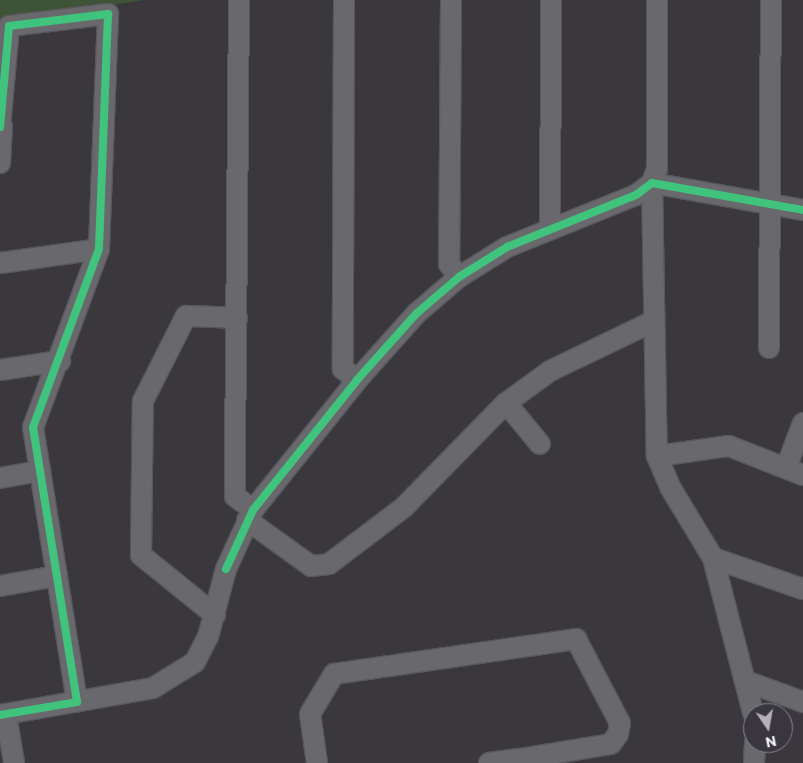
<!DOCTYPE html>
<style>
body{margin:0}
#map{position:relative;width:803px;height:763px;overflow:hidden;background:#3a383d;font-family:Commissioner,sans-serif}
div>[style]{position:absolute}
.green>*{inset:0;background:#3d5437}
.roads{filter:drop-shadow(1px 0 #58575c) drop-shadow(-1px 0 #58575c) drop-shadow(0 1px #58575c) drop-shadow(0 -1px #58575c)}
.minor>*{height:20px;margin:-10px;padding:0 10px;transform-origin:10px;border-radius:10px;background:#69686c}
.cycleway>*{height:8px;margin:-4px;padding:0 4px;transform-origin:4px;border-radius:4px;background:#40c37c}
span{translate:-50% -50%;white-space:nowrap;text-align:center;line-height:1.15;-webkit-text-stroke:4px #39363f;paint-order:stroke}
.north{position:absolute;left:743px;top:703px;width:50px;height:50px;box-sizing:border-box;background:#39363f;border:1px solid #85828a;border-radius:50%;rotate:168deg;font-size:14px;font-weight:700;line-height:20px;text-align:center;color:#f6f4fa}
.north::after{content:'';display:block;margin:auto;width:18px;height:22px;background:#b4b2b8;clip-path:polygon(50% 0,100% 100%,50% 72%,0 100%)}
</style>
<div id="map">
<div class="green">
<i style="clip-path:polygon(0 0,144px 0,0 22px)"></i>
</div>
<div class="roads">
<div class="minor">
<i style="left:239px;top:0;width:496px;rotate:90.5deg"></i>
<i style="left:235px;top:496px;width:23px;rotate:38deg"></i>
<i style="left:344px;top:0;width:369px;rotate:90.2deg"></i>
<i style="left:343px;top:369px;width:18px;rotate:38deg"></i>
<i style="left:451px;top:0;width:264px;rotate:90.4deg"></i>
<i style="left:449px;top:264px;width:16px;rotate:52deg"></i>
<i style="left:657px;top:0;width:169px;rotate:90deg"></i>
<i style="left:657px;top:169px;width:15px;rotate:110deg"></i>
<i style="left:652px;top:183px;width:273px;rotate:89deg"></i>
<i style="left:657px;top:456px;width:34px;rotate:67deg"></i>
<i style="left:670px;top:487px;width:83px;rotate:58.8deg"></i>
<i style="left:713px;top:558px;width:160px;rotate:75.5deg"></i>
<i style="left:0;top:127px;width:101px;rotate:-84.9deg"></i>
<i style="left:9px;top:26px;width:100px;rotate:-6.9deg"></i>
<i style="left:108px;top:14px;width:235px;rotate:92.2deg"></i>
<i style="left:99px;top:249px;width:190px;rotate:110.3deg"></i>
<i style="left:33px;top:427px;width:278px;rotate:80.9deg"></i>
<i style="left:0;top:163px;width:37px;rotate:-87deg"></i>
<i style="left:550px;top:227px;width:227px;rotate:-89.7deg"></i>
<i style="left:0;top:263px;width:100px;rotate:-8deg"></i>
<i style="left:769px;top:348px;width:348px;rotate:-89.7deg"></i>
<i style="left:0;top:370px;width:61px;rotate:-8.5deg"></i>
<i style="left:506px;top:403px;width:53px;rotate:50.3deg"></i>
<i style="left:657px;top:456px;width:73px;rotate:-7.9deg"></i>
<i style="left:729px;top:446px;width:79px;rotate:21.4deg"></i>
<i style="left:786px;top:468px;width:48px;rotate:-69.3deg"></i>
<i style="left:0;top:478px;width:41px;rotate:-9.9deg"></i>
<i style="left:247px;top:520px;width:79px;rotate:35.7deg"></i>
<i style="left:311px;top:566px;width:18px;rotate:-6deg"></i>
<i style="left:329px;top:564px;width:94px;rotate:-37.2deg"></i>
<i style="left:404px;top:507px;width:146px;rotate:-45.6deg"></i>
<i style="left:506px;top:403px;width:54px;rotate:-36deg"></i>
<i style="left:550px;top:371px;width:115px;rotate:-25.7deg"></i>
<i style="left:713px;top:558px;width:95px;rotate:19deg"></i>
<i style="left:0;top:586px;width:58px;rotate:-10deg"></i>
<i style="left:215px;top:615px;width:95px;rotate:-141deg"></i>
<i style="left:141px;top:555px;width:154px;rotate:-89.3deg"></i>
<i style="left:143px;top:401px;width:95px;rotate:-63.2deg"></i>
<i style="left:186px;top:316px;width:51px;rotate:2.2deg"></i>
<i style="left:748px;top:682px;width:59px;rotate:20deg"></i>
<i style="left:6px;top:714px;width:50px;rotate:80.7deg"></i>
<i style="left:0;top:715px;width:155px;rotate:-10deg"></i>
<i style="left:153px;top:688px;width:49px;rotate:-31.8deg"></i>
<i style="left:195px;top:662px;width:28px;rotate:-63deg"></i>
<i style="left:208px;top:637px;width:70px;rotate:-75.2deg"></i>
<i style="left:226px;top:569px;width:65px;rotate:-65.4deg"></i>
<i style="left:253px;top:510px;width:166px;rotate:-51.3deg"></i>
<i style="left:357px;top:380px;width:90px;rotate:-48.2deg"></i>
<i style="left:417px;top:313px;width:55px;rotate:-40.6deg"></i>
<i style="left:459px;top:277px;width:57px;rotate:-32deg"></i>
<i style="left:507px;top:247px;width:139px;rotate:-22deg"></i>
<i style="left:636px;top:195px;width:20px;rotate:-37deg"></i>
<i style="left:652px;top:183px;width:153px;rotate:10.1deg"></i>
<i style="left:317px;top:763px;width:49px;rotate:-98.1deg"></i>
<i style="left:310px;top:714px;width:47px;rotate:-59deg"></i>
<i style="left:334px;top:674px;width:245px;rotate:-8.2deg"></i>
<i style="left:576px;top:639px;width:95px;rotate:62.4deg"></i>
<i style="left:620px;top:723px;width:11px;rotate:100deg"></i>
<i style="left:618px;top:734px;width:12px;rotate:125deg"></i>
<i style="left:611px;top:744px;width:93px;rotate:170.7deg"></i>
<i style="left:519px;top:759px;width:4px;rotate:76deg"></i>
<i style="left:489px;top:763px;width:30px;rotate:-8deg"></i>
<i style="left:754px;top:763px;width:20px;rotate:-87deg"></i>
</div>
</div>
<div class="cycleway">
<i style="left:0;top:127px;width:101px;rotate:-84.9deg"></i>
<i style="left:9px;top:26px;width:100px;rotate:-6.9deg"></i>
<i style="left:108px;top:14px;width:235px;rotate:92.2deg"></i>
<i style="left:99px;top:249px;width:190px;rotate:110.3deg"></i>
<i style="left:33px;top:427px;width:278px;rotate:80.9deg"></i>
<i style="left:77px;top:702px;width:78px;rotate:170.4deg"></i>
<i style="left:226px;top:569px;width:65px;rotate:-65.4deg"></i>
<i style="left:253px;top:510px;width:166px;rotate:-51.3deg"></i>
<i style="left:357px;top:380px;width:90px;rotate:-48.2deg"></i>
<i style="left:417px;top:313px;width:55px;rotate:-40.6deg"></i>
<i style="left:459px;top:277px;width:57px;rotate:-32deg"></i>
<i style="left:507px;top:247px;width:139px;rotate:-22deg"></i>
<i style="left:636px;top:195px;width:20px;rotate:-37deg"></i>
<i style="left:652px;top:183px;width:153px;rotate:10.1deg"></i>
</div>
<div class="north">N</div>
</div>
